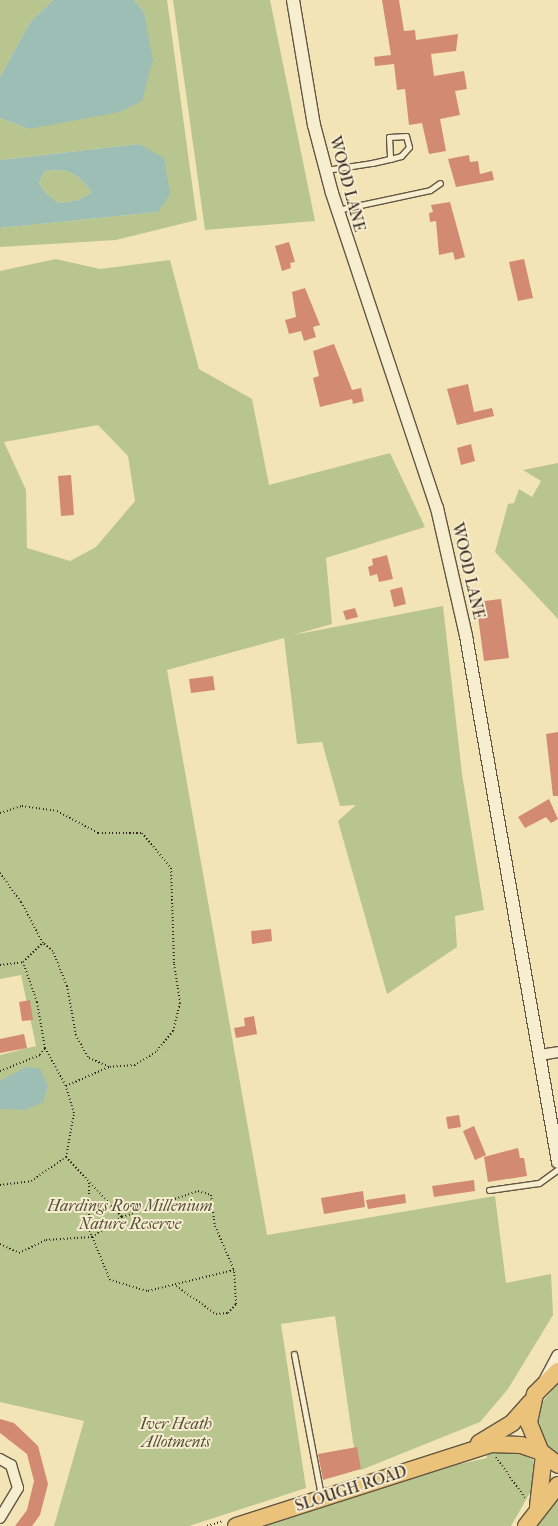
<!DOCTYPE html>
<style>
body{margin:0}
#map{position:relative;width:558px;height:1526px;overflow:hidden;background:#f3e4b5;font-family:"IM FELL French Canon",serif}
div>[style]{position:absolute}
.green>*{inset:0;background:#b9c58f}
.water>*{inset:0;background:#9dbeb4}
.building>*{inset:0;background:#d28a73}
.path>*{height:2px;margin-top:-1px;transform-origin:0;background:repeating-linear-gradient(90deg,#322620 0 1px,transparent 0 3.5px)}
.roads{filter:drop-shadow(1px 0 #625645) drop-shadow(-1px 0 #625645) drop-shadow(0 1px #625645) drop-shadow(0 -1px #625645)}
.service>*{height:5px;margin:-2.5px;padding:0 2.5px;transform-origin:2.5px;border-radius:2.5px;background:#f7edcf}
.minor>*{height:10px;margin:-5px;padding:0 5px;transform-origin:5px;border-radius:5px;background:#f7edcf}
.tertiary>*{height:12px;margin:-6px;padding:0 6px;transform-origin:6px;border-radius:6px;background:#f7edcf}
.primary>*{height:16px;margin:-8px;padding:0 8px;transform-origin:8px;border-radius:8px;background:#eac27a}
span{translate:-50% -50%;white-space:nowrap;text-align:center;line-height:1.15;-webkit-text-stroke:4px #f7edcf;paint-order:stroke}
.street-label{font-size:16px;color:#322620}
.park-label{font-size:16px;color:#544e3c;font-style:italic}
</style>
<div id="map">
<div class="green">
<i style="clip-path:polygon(0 0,53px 0,30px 22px,0 77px)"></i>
<i style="clip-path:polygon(134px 0,167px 0,197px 220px,116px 240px,0 247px,0 228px,158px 212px,139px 144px,0 160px,0 118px,29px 129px,144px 12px)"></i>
<i style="clip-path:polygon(173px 0,270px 0,315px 221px,205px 230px)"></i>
<i style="clip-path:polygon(64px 170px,78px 177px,92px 192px,79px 200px,59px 203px,46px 193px,39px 183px,45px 171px)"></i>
<i style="clip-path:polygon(evenodd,56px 259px,100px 269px,170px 260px,199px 369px,252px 399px,269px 485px,390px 453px,425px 527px,326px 558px,332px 624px,293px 635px,443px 606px,462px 774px,484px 910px,455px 916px,457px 947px,387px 994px,338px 821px,356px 805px,340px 806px,322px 742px,297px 744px,284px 638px,167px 670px,267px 1235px,495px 1196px,506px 1283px,551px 1274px,553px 1315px,508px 1389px,480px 1422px,361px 1470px,353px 1442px,335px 1316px,281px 1324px,306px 1488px,189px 1526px,54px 1526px,84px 1421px,0 1402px,0 1055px,36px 1046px,21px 975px,0 979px,0 271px,56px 259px,98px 425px,128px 456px,135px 501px,96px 547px,70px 561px,27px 548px,26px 490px,4px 442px,98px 425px)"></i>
<i style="clip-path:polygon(558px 463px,558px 619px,495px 552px,508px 504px,514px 503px,519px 489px,532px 497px,541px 481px,523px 470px)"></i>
<i style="clip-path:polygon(558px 1384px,558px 1456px,544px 1443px,538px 1416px,542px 1402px)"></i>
<i style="clip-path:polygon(514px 1451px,533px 1460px,537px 1469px,531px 1491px,511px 1526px,260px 1526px,428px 1471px,487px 1458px,487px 1453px)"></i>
<i style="clip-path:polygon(558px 1496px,558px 1526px,538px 1526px,548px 1508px)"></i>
</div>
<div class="water">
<i style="clip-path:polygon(53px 0,134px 0,144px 12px,153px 60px,142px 101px,119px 112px,29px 129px,0 118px,0 77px,30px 22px)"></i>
<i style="clip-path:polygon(evenodd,139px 144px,164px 158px,170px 194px,158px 212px,0 228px,0 160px,139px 144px,64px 170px,78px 177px,92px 192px,79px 200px,59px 203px,46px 193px,39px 183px,45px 171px,64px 170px)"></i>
<i style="clip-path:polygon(26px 1067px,40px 1069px,48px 1086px,43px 1102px,25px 1110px,0 1109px,0 1081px)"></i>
</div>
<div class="building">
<i style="clip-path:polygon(382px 0,399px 0,404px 31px,415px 30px,416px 40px,458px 34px,456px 51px,431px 54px,434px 76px,464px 71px,467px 89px,455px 91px,460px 115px,440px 119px,446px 151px,429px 154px,422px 123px,409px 125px,405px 89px,397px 90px,394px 64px,375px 66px,374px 57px,391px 55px)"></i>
<i style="clip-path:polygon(469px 155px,470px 162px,478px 161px,480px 174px,492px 171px,494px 180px,456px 187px,448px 159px)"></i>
<i style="clip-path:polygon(450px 202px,465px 257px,455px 260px,453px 252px,439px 255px,436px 221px,430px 222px,429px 213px,433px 212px,431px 205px)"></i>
<i style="clip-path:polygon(289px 242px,295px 262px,290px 263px,291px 268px,282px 271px,275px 246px)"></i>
<i style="clip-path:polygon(524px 259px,533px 298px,518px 301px,509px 262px)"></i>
<i style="clip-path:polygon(305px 288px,320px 325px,313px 327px,316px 337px,304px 341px,301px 331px,289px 334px,285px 320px,296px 317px,292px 292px)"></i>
<i style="clip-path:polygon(334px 344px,352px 390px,361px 388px,364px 401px,353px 404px,352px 399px,320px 407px,313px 378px,319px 376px,313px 351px)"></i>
<i style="clip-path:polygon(468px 384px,474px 412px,492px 408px,494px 416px,457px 425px,447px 389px)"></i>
<i style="clip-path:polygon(471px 444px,475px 461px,461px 465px,457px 448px)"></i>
<i style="clip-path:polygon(71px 475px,74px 515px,61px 516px,58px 476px)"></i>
<i style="clip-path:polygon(387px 555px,393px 579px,379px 582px,377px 574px,370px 576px,368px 567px,373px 565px,372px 559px)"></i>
<i style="clip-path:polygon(402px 587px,406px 604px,394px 607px,390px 590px)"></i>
<i style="clip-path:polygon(501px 599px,509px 658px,484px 661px,476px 602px)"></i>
<i style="clip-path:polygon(355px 608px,358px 617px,346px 620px,343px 611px)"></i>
<i style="clip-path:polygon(213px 676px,215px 690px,191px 693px,189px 679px)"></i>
<i style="clip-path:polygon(558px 732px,558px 796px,553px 796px,546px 734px)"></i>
<i style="clip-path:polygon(549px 799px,558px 819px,551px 823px,546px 817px,525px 828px,518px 817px)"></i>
<i style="clip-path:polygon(271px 929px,272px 941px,252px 944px,251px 931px)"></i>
<i style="clip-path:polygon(30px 1000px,33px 1020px,22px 1021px,19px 1002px)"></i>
<i style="clip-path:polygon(254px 1016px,257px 1034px,236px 1038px,234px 1028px,245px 1026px,244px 1018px)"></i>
<i style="clip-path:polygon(24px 1034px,27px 1048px,0 1053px,0 1039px)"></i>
<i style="clip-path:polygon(459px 1115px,461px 1127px,448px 1129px,446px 1117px)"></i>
<i style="clip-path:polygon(474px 1126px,486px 1155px,475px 1160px,463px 1131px)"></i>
<i style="clip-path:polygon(518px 1148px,520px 1158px,524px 1158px,527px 1176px,488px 1182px,484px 1157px)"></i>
<i style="clip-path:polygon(474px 1180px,475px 1191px,434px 1197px,432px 1186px)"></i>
<i style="clip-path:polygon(363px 1191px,365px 1207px,324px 1214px,321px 1198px)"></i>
<i style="clip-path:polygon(405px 1194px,406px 1203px,368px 1209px,366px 1200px)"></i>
<i style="clip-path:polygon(0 1419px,14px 1423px,38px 1446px,48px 1484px,40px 1515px,32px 1526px,15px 1526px,27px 1510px,34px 1481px,27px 1454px,0 1433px)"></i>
<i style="clip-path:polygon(357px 1447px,361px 1469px,323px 1480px,318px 1454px)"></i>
</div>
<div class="path">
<i style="left:0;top:813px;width:23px;rotate:-18deg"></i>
<i style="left:22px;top:806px;width:35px;rotate:8deg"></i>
<i style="left:57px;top:811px;width:47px;rotate:28.2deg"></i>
<i style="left:98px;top:833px;width:44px"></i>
<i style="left:142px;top:833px;width:45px;rotate:50.4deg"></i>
<i style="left:171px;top:868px;width:96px;rotate:88.2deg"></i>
<i style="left:174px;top:964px;width:39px;rotate:81deg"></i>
<i style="left:180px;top:1003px;width:29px;rotate:104deg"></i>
<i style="left:173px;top:1031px;width:27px;rotate:129deg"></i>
<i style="left:156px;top:1052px;width:25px;rotate:148deg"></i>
<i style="left:135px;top:1065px;width:26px;rotate:176deg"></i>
<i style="left:109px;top:1067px;width:23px;rotate:-155deg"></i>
<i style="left:88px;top:1057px;width:25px;rotate:-119deg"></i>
<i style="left:76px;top:1035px;width:50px;rotate:-100.4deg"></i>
<i style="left:67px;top:986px;width:38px;rotate:-112deg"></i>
<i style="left:53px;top:951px;width:13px;rotate:-141deg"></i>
<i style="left:43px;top:943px;width:47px;rotate:-118.2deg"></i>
<i style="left:21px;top:902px;width:36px;rotate:-126deg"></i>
<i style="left:0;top:965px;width:23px;rotate:-7deg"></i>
<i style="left:23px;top:962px;width:28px;rotate:-44deg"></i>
<i style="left:45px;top:1048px;width:43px;rotate:61.1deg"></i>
<i style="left:0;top:1071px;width:43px;rotate:-21.8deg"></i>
<i style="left:40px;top:1055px;width:9px;rotate:-54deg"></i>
<i style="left:45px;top:1048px;width:47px;rotate:-99.9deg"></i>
<i style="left:37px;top:1002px;width:42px;rotate:-109.3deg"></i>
<i style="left:66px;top:1157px;width:82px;rotate:47deg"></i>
<i style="left:122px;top:1217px;width:80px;rotate:-18.9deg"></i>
<i style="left:198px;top:1191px;width:14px;rotate:17deg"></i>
<i style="left:211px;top:1195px;width:31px;rotate:83deg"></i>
<i style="left:215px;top:1226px;width:48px;rotate:66.6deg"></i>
<i style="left:234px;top:1270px;width:89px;rotate:166.4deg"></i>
<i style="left:147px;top:1291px;width:39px;rotate:-163deg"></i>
<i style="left:110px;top:1280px;width:55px;rotate:-112.4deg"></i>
<i style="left:89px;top:1229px;width:47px;rotate:-90deg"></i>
<i style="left:0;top:1185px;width:31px;rotate:-7deg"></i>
<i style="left:31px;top:1181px;width:42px;rotate:-34.4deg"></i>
<i style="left:66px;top:1157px;width:45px;rotate:-79.7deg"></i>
<i style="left:74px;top:1113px;width:28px;rotate:-107deg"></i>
<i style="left:66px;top:1086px;width:47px;rotate:-23.8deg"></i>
<i style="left:0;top:1244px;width:21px;rotate:25deg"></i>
<i style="left:19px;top:1253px;width:30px;rotate:-26deg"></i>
<i style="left:46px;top:1240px;width:46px;rotate:-3.7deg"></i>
<i style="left:92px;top:1237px;width:36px;rotate:-34deg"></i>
<i style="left:176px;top:1286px;width:49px;rotate:35deg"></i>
<i style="left:216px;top:1314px;width:12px;rotate:-5deg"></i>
<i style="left:228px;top:1313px;width:12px;rotate:-48deg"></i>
<i style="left:236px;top:1304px;width:34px;rotate:-93deg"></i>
<i style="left:496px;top:1457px;width:50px;rotate:54.7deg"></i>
<i style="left:207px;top:1526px;width:17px;rotate:-17deg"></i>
</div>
<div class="roads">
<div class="service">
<i style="left:326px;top:170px;width:47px;rotate:-8.7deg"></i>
<i style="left:372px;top:163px;width:18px;rotate:-13deg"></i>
<i style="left:390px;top:159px;width:11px;rotate:-15deg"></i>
<i style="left:401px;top:156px;width:12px;rotate:-48deg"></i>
<i style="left:409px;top:147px;width:11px;rotate:-105deg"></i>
<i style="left:406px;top:136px;width:17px;rotate:177deg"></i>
<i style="left:389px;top:137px;width:22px;rotate:87deg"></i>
<i style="left:337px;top:210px;width:95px;rotate:-12.1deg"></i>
<i style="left:430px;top:190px;width:12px;rotate:-35deg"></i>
<i style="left:489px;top:1190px;width:50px;rotate:-8deg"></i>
<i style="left:539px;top:1183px;width:24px;rotate:-36deg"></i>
<i style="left:294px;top:1354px;width:144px;rotate:79.2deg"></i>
</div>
<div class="minor">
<i style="left:540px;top:1055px;width:18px;rotate:-9deg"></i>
<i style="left:0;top:1459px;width:13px;rotate:29deg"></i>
<i style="left:11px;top:1465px;width:24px;rotate:73deg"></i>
<i style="left:18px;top:1488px;width:35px;rotate:121deg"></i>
</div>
<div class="tertiary">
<i style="left:293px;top:0;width:127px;rotate:80.5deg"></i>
<i style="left:314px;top:125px;width:70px;rotate:75.2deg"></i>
<i style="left:332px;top:193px;width:332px;rotate:71.6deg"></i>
<i style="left:437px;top:508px;width:131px;rotate:77.2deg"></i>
<i style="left:466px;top:636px;width:534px;rotate:80.08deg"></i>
<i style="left:546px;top:1379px;width:26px;rotate:-62deg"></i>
</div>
<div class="primary">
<i style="left:558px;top:1371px;width:33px;rotate:135deg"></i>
<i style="left:535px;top:1394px;width:30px;rotate:102deg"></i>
<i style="left:529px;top:1423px;width:31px;rotate:68deg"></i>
<i style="left:541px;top:1452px;width:21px;rotate:37deg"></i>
<i style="left:479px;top:1443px;width:39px;rotate:-31deg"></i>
<i style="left:512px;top:1423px;width:28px;rotate:-48deg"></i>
<i style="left:538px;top:1506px;width:51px;rotate:-83.3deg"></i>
<i style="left:236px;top:1526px;width:268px;rotate:-17.8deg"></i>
<i style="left:491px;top:1444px;width:30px;rotate:2deg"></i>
<i style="left:521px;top:1445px;width:21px;rotate:19deg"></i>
<i style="left:526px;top:1526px;width:52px;rotate:-52deg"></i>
</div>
</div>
<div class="street-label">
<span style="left:347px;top:184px;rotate:75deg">WOOD LANE</span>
<span style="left:468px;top:571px;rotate:77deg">WOOD LANE</span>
<span style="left:351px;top:1489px;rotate:-18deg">SLOUGH ROAD</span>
</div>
<div class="park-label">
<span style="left:130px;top:1215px">Hardings Row Millenium<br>Nature Reserve</span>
<span style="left:176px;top:1433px">Iver Heath<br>Allotments</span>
</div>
</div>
